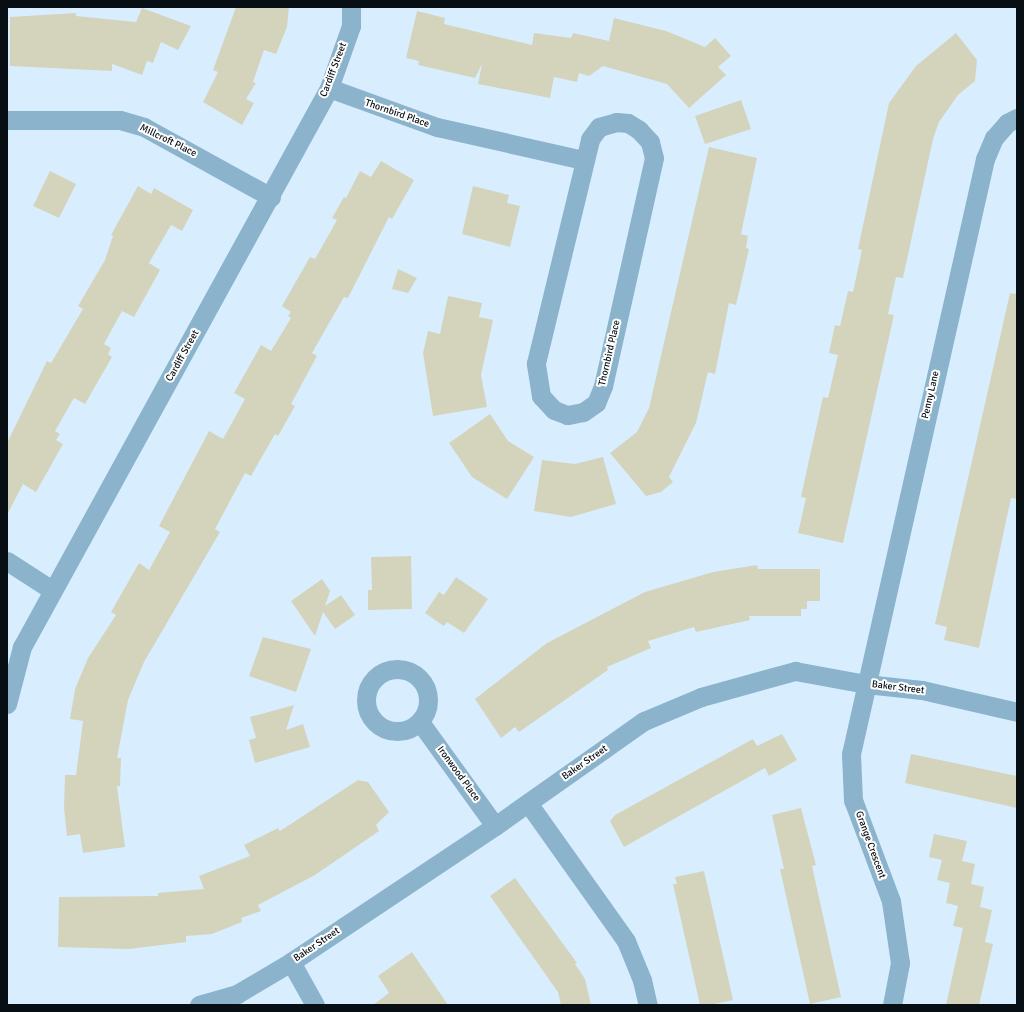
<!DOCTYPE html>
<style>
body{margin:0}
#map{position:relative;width:1024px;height:1012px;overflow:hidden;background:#d8eefe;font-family:Signika,sans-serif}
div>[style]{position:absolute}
.building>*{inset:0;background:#d4d4bd}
.street>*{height:19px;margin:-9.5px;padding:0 9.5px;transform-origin:9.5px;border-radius:9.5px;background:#8cb3cc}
.street>.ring{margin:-9.5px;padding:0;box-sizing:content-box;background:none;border:19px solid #8cb3cc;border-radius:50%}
span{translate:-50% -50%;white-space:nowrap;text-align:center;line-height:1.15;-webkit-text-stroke:4px #fff;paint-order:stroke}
.street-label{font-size:10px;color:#080f14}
.frame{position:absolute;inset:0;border:8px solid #080f14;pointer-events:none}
</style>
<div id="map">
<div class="building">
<i style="clip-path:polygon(236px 7px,289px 7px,287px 27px,276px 54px,264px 50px,253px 82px,256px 83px,246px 99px,254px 103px,242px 125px,203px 102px,218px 72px,213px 70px)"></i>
<i style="clip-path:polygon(142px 8px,191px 26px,178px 50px,161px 42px,153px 63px,147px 61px,142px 75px,112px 64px,112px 71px,10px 66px,10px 17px,76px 13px,76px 16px,136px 22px)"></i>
<i style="clip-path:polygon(417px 11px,445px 18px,444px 24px,532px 45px,534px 33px,571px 38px,573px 33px,609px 41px,614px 18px,666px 31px,705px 47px,715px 38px,731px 56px,718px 67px,726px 75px,689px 108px,667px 84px,603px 66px,589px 76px,579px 73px,577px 82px,554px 77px,550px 98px,478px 84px,482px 64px,475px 78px,418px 65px,419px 61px,406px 58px)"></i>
<i style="clip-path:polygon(956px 33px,977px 60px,975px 81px,958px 95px,939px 122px,933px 139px,903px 278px,896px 277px,888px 314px,894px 315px,843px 543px,798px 533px,806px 498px,801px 497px,807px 469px,823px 397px,828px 398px,838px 355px,829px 353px,835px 325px,840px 326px,848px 291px,853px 292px,862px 250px,858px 249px,889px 103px,916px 66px)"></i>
<i style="clip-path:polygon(741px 100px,751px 129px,705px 144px,695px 116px)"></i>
<i style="clip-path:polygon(709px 147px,757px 158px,741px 234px,748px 236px,746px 248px,749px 249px,736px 305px,729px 303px,715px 374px,708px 372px,696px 423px,669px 477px,673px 482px,661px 492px,646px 496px,610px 453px,637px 432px,649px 408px)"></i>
<i style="clip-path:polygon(381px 161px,414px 180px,392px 219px,389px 217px,348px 298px,344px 297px,312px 353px,317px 356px,291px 404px,295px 406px,278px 436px,275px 434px,251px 476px,245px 473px,215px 529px,220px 532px,144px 662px,128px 700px,117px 758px,121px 758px,120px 786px,117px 786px,125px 847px,83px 853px,80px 834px,67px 836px,64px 808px,65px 775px,76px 775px,83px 721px,70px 719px,75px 689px,88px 658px,116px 615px,111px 612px,139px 563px,149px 570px,170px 532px,159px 526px,209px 431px,223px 439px,245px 399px,234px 393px,261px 345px,271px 351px,291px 318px,288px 316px,291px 312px,282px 306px,310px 257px,315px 259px,337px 220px,332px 218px,344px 197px,346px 198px,360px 171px,371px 177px)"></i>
<i style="clip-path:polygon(50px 171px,76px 184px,59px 218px,33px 206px)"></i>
<i style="clip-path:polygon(138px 186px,151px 194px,154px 188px,193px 210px,182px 231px,171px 225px,149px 263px,160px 270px,134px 317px,122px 311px,104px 344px,111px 348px,108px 354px,112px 357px,85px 404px,74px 398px,55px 431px,60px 434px,56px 440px,63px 444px,36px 492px,23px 484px,7px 515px,7px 443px,47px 361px,51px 363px,83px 309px,78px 306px,105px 260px,113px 236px,111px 235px)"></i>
<i style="clip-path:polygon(473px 186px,509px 195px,507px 203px,520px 206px,510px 247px,462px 234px)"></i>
<i style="clip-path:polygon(398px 269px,417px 278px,408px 293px,392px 289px)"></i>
<i style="clip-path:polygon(1010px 293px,1017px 294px,1017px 499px,1011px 498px,979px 648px,944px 640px,947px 627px,935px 624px)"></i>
<i style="clip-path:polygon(448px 296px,482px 303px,479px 317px,493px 320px,481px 375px,487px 407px,433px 416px,423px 353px,428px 331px,440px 334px)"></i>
<i style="clip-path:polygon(490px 414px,508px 441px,534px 457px,507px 499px,472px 477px,449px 443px)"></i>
<i style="clip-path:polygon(603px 457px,616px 504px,571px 517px,534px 511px,542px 460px,575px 464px)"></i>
<i style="clip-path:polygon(411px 556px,412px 609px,368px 610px,368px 590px,372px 590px,371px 557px)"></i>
<i style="clip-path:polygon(757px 565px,758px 569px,820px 569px,820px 601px,807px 601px,807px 609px,801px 609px,801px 616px,749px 616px,750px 620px,696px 632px,694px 627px,648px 641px,651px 648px,607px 667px,608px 670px,519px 732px,515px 727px,501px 738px,475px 699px,547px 643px,645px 592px,713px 572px)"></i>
<i style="clip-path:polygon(456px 577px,488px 599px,464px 633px,447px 622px,444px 626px,425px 613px,439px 592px,444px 595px)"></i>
<i style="clip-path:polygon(322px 579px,330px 591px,325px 606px,341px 595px,355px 615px,335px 629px,323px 612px,315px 636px,291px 601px)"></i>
<i style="clip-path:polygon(263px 637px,311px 649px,296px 692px,249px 676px)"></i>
<i style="clip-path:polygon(294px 705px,286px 730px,303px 724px,310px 747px,255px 763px,249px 740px,256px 738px,250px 717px)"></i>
<i style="clip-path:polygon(782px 734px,797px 760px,769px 776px,765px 768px,624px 847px,610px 821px,615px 815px,753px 739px,757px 746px)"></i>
<i style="clip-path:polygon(911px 754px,1017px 776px,1017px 808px,905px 783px)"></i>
<i style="clip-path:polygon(358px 780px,368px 782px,389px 812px,376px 825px,379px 831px,315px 875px,258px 905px,261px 911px,241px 918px,242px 922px,212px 934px,186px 936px,186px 942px,129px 949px,58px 947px,59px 897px,158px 896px,158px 893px,204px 889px,199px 876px,250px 856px,244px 845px,278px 828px,280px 831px)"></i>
<i style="clip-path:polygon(801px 808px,816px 865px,812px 866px,841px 997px,810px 1004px,780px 869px,784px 869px,772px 815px)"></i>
<i style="clip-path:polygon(934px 834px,967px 841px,962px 861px,975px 864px,971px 884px,984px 887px,980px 907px,992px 910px,985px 942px,993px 944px,979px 1005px,946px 1005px,963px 928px,953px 926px,958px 906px,946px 903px,950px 883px,937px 880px,942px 860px,929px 857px)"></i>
<i style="clip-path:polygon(704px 871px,733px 1000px,710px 1005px,700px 1005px,673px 884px,677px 884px,675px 877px)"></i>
<i style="clip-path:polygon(515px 878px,577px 963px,575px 964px,585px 979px,591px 1005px,561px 1005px,558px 992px,490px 896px)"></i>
<i style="clip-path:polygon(412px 952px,448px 1005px,373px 1005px,389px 993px,378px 976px)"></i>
</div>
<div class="street">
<i style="left:329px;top:88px;width:115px;rotate:19.9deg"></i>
<i style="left:437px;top:127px;width:151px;rotate:12.7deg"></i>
<i style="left:7px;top:120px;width:113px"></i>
<i style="left:120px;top:120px;width:25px;rotate:16deg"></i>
<i style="left:144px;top:127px;width:145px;rotate:28.9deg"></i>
<i style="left:616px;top:122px;width:12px;rotate:5deg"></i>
<i style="left:628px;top:123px;width:13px;rotate:32deg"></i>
<i style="left:639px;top:130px;width:16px;rotate:47deg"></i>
<i style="left:650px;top:142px;width:16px;rotate:76deg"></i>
<i style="left:654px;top:158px;width:234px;rotate:102.6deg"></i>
<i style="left:603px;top:386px;width:18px;rotate:112deg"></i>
<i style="left:596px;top:403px;width:16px;rotate:145deg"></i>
<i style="left:583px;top:412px;width:16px;rotate:169deg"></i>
<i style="left:567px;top:415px;width:14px;rotate:-159deg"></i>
<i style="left:554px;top:410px;width:19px;rotate:-133deg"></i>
<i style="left:541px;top:396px;width:33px;rotate:-99deg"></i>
<i style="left:536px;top:363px;width:230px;rotate:-76.4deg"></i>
<i style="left:590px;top:139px;width:15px;rotate:-53deg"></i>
<i style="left:599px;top:127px;width:18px;rotate:-16deg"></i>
<i style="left:7px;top:561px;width:54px;rotate:32.8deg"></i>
<i class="ring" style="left:366px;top:669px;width:43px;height:43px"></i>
<i style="left:7px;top:704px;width:59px;rotate:-75.3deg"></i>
<i style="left:22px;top:647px;width:638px;rotate:-61.22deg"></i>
<i style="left:329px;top:88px;width:66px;rotate:-70.5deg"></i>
<i style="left:351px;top:26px;width:19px;rotate:-90deg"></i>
<i style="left:420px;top:722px;width:128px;rotate:54.2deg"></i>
<i style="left:528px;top:803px;width:169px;rotate:54.6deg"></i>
<i style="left:626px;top:941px;width:42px;rotate:67.7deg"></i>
<i style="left:642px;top:980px;width:26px;rotate:77deg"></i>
<i style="left:291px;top:962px;width:49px;rotate:60.8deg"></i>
<i style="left:199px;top:1005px;width:40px;rotate:-16deg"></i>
<i style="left:237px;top:994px;width:63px;rotate:-30.7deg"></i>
<i style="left:291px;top:962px;width:245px;rotate:-33.7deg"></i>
<i style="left:495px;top:826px;width:182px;rotate:-35.2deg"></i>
<i style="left:644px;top:721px;width:62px;rotate:-22.8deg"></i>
<i style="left:701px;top:697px;width:98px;rotate:-15.5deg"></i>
<i style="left:795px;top:671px;width:72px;rotate:10.4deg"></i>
<i style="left:866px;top:684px;width:56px;rotate:6.1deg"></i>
<i style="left:922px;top:690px;width:98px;rotate:13deg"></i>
<i style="left:892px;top:1005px;width:43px;rotate:-79.2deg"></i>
<i style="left:900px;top:963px;width:63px;rotate:-98.3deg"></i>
<i style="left:891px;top:901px;width:108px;rotate:-110.6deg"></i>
<i style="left:853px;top:800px;width:46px;rotate:-92.5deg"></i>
<i style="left:851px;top:754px;width:610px;rotate:-77.31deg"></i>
<i style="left:985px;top:159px;width:23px;rotate:-67deg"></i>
<i style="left:994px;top:138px;width:20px;rotate:-49deg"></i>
<i style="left:1007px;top:123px;width:11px;rotate:-27deg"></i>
</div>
<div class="street-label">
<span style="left:334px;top:70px;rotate:-69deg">Cardiff Street</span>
<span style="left:397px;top:114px;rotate:19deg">Thornbird Place</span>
<span style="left:168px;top:141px;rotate:26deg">Millcroft Place</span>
<span style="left:610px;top:353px;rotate:-77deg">Thornbird Place</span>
<span style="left:183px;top:356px;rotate:-61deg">Cardiff Street</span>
<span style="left:931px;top:395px;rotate:-77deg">Penny Lane</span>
<span style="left:898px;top:688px;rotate:7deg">Baker Street</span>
<span style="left:585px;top:763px;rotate:-35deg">Baker Street</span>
<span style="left:458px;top:774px;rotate:54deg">Ironwood Place</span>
<span style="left:870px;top:845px;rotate:70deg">Grange Crescent</span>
<span style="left:317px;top:945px;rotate:-34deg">Baker Street</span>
</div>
<div class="frame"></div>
</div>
